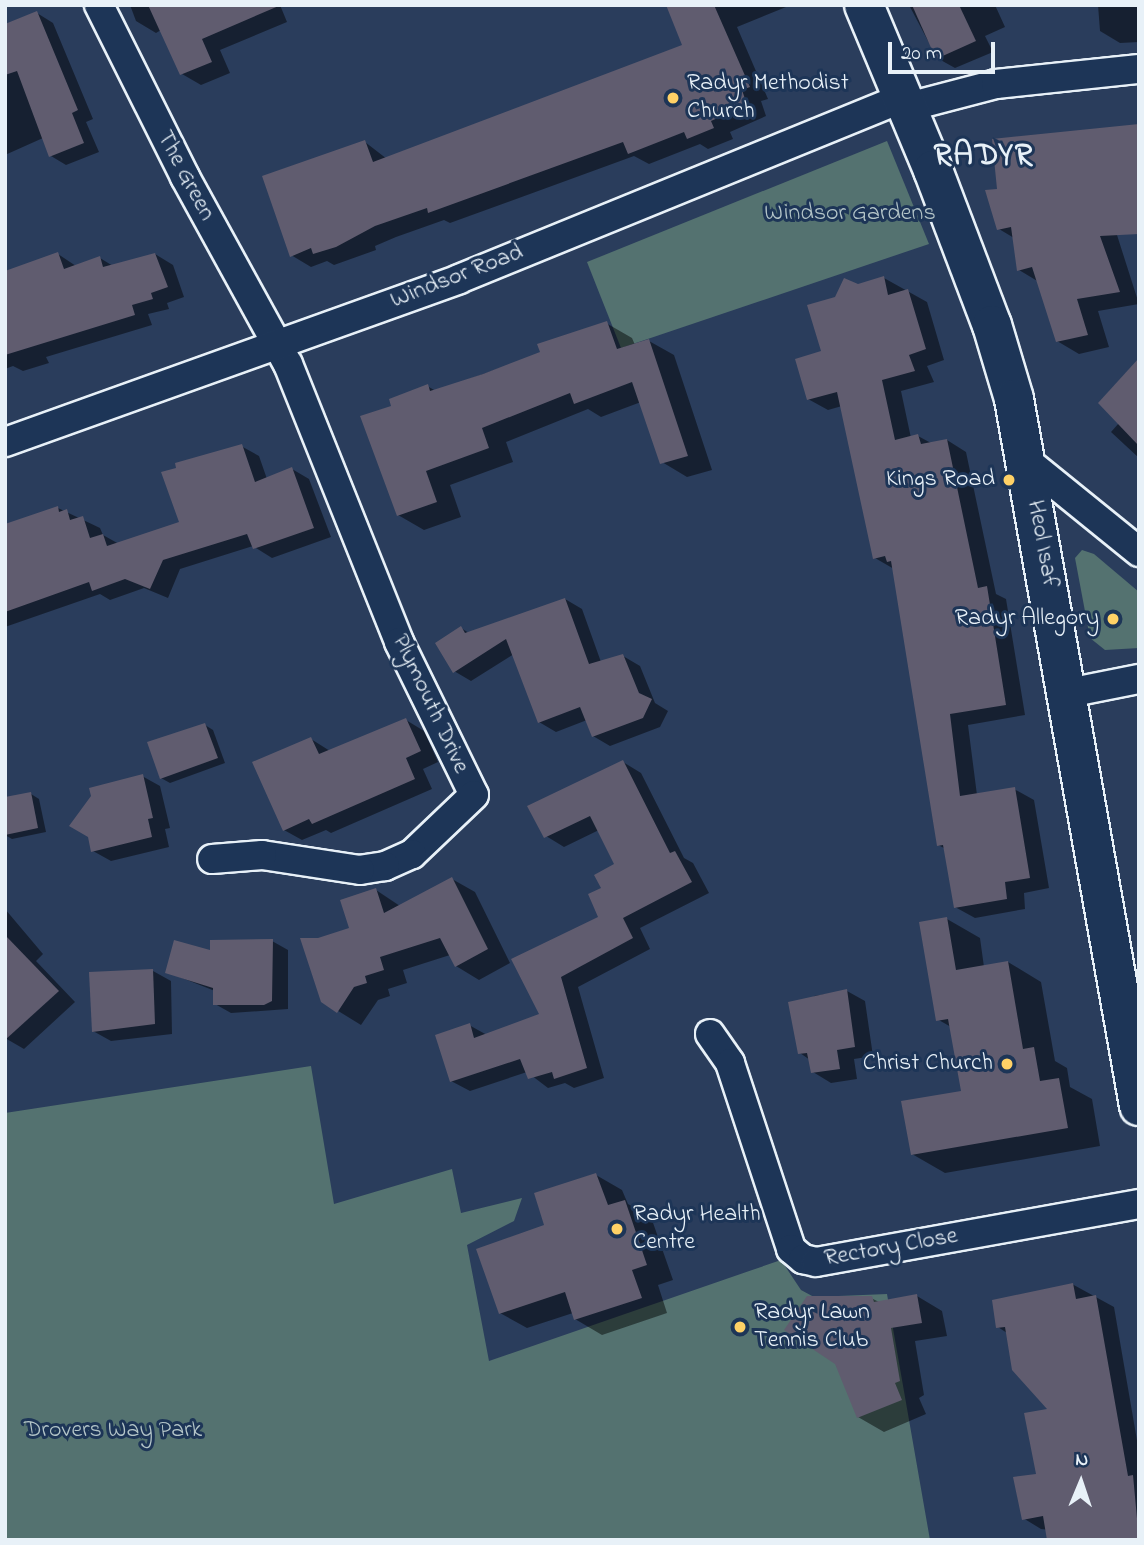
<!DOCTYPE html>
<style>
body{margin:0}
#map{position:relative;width:1144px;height:1545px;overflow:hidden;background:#2a3d5c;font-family:"Indie Flower",sans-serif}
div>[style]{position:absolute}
.green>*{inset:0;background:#547270}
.shadow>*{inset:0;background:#0007}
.building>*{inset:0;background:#605c6f}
.roads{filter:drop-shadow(2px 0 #e8f1f8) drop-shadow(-2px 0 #e8f1f8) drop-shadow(0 2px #e8f1f8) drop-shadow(0 -2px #e8f1f8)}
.street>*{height:28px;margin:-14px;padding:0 14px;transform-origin:14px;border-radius:14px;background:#1d3557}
.secondary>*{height:38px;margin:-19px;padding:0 19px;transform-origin:19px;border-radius:19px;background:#1d3557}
.dots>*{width:19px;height:19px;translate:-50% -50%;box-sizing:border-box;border:4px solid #1d3557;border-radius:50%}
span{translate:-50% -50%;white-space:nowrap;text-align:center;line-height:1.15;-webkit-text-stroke:6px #1d3557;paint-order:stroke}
.poi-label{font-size:24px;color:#e8f1f8}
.left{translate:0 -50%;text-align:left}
.right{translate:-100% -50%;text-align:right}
.street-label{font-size:24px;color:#e8f1f8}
.park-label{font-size:24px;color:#b4c5c8}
.district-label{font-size:32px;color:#e8f1f8;font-weight:700;letter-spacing:2px}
.frame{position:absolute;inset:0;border:7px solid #e8f1f8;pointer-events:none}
.north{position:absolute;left:1046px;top:1447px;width:70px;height:70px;-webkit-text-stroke:5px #1d3557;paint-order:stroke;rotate:2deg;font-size:19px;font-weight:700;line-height:28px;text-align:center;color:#e8f1f8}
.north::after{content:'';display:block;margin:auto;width:24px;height:32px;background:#e8f1f8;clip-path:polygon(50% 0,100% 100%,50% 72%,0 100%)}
.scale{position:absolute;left:888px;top:42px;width:107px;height:32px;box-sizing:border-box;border:4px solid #e8f1f8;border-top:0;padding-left:9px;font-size:21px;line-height:24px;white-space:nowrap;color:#e8f1f8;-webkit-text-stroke:5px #1d3557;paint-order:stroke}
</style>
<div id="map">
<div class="green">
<i style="clip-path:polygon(887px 141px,929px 244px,621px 348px,587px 262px)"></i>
<i style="clip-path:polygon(1082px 550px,1094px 554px,1139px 592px,1139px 648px,1105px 650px,1090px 638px,1075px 558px)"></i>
<i style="clip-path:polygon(311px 1066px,334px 1204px,452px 1169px,461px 1213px,522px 1198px,514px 1221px,467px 1245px,489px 1361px,781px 1260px,801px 1290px,814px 1297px,887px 1294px,930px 1540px,5px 1540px,5px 1113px)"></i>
</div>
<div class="shadow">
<i style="clip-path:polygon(130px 5px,280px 5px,287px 22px,220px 50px,230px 73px,201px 85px,182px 74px,161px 30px,156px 33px,136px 21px)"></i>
<i style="clip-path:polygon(668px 5px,791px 5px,737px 27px,768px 99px,761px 101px,766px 116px,730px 132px,733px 139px,708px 149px,700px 144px,649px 164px,634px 156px,450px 223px,444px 220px,396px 237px,375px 246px,376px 250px,334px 265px,327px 261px,311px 267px,291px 255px,365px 142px,387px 159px,685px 46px)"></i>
<i style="clip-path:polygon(909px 5px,995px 5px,1005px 27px,985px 36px,993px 52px,955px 68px,937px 58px)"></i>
<i style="clip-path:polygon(1098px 5px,1139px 5px,1139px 42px,1120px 43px,1100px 31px)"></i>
<i style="clip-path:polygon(37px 13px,53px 23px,93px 119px,86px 122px,99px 152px,66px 165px,51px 156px,43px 138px,5px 155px,5px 26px)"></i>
<i style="clip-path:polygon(987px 192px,1117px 235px,1139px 304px,1098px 311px,1109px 347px,1079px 354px,1057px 341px,1039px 282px,1019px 270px,1014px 238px,999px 229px)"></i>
<i style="clip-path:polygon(58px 254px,76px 266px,100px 258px,113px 266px,155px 254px,173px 265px,184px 297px,167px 303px,169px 309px,148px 314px,152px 325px,46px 357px,49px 363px,23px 371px,13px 366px,5px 369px,5px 273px)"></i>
<i style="clip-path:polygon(884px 278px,927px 302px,944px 360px,927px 366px,934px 382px,901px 391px,911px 438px,918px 436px,931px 443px,947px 440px,966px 452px,996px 594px,1006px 599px,1025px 715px,968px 725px,977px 795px,1014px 789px,1034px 800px,1049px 888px,1024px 893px,1025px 909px,975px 918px,955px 907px,946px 849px,938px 845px,894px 569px,875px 558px,842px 406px,828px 410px,808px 399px,836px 299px)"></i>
<i style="clip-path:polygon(606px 323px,632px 338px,635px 345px,649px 341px,674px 355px,712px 470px,687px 477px,662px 462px,641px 402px,601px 417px,588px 409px,506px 442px,513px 462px,450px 485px,461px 517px,424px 530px,398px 515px,393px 407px,427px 386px,436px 391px,542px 353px)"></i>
<i style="clip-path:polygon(1139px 370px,1139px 458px,1111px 432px,1119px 423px)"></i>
<i style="clip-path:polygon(241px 446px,259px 456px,267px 479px,292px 469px,309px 479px,331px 537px,272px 558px,253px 546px,180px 569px,168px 598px,144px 588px,110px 600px,100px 594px,5px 627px,5px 544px,58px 508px,100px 528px,103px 535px,119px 544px,181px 523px)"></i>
<i style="clip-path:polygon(565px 599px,582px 609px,601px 662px,623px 656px,640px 666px,655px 703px,668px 711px,660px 727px,610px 746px,593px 736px,587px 720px,556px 732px,539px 722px,514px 654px,471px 681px,454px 671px,461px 628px,469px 633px)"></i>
<i style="clip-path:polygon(406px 720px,424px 731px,438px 762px,423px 769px,432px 789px,331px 833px,326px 830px,302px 840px,284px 830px,311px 739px,330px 751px)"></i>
<i style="clip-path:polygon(205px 725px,213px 730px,225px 763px,170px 783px,161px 778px)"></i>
<i style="clip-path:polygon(623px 762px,641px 773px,684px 858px,693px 863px,709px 893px,640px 928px,650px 949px,578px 987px,604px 1078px,574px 1088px,565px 1083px,548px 1088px,527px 1072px,470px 1091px,451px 1081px,469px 1025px,487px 1035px,542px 1015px,513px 960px,600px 918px,603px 889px,616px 865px,599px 830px,564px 847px,546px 836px)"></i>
<i style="clip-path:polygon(142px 776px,160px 786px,170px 828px,165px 829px,169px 847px,111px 861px,93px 851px)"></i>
<i style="clip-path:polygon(31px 794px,39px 799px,46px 832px,12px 839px,5px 835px,5px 799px)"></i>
<i style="clip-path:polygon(452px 879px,475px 892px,510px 963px,479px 980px,456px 966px,450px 955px,403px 970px,407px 983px,388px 989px,390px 996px,378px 1000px,361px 1025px,322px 1001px,319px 940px,351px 929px,376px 890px,400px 906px)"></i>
<i style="clip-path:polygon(5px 909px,43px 954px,36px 961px,75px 1002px,24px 1049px,5px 1038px)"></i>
<i style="clip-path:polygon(947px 919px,980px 938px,984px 967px,1008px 962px,1041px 982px,1055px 1061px,1067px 1068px,1070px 1087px,1092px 1099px,1100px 1146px,945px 1173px,912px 1154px,963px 1092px,951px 1027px,937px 1019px)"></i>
<i style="clip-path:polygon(272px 941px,288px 950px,288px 1009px,231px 1013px,215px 1004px,215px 991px,167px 972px,212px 952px)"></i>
<i style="clip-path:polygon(153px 971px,171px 981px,172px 1034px,111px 1041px,93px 1031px)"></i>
<i style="clip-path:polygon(847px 991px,865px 1001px,873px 1056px,854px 1059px,857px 1079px,831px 1083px,813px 1072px,810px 1060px,800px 1053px,814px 996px)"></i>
<i style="clip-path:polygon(596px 1175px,622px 1190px,628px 1204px,651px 1217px,673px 1280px,658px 1285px,667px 1313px,602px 1335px,575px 1319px,573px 1313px,527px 1328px,500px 1313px)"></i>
<i style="clip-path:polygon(1072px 1284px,1114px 1307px,1139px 1452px,1139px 1540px,1041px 1529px,1023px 1518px,1038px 1475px,1050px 1410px,1007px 1333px,998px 1327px)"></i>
<i style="clip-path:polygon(917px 1296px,942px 1311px,947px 1336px,915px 1341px,924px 1395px,919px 1398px,926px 1414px,884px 1432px,858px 1417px,836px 1363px,871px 1298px,879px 1302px)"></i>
</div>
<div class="building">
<i style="clip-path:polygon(148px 5px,281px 5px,202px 39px,212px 62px,180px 75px)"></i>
<i style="clip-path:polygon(666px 5px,714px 5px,750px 87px,742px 90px,747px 105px,711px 121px,714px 128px,687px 139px,684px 132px,628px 154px,623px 142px,428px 213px,427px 208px,375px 226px,336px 247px,313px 254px,311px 248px,290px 257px,262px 176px,365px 140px,373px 162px,682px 45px)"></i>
<i style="clip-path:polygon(912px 5px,959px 5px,976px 41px,936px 59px)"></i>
<i style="clip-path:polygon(37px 11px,78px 110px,72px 113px,84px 143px,49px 157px,17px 71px,5px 75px,5px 24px)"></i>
<i style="clip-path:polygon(1139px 124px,1139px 234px,1100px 236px,1120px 292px,1077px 299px,1088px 335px,1056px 342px,1032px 267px,1017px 271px,1011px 227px,997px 230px,985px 190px,997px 189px,992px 139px)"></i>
<i style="clip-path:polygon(58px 252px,64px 269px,100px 256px,103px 267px,155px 253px,168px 287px,151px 293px,153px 299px,132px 305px,135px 315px,5px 355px,5px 271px)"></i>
<i style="clip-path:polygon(884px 276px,888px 295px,908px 289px,926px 349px,909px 355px,915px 371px,882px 380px,895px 440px,918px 434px,921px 444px,947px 439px,978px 588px,987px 586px,1006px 705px,950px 714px,960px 796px,1015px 787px,1030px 878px,1005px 882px,1007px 899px,954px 908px,943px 845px,937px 846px,891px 561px,887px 562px,885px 556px,873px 559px,837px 392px,807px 400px,795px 359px,821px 351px,807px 305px,835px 297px,844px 278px,858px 284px)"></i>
<i style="clip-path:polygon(607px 321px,617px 349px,649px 339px,688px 456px,660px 464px,632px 382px,574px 404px,570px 393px,482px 428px,489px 448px,426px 471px,437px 502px,397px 516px,360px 416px,391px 406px,389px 399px,428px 384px,430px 391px,483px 374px,540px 352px,537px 344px)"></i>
<i style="clip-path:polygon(1139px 358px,1139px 446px,1098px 403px)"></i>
<i style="clip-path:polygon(242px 444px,255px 482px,292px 467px,314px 528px,253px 549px,247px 534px,163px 560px,150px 589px,125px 579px,92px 591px,89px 582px,5px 612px,5px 524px,58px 506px,59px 512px,67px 509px,70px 520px,83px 516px,90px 538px,103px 534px,107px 546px,179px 522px,161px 472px,176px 468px,175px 463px)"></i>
<i style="clip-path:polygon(565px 598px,589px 664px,623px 654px,639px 693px,652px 699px,643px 718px,592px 737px,580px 707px,538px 723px,506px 639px,453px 673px,435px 643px,461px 626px,465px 633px)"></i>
<i style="clip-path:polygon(406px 718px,421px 751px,406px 758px,415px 779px,312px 824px,309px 819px,283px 831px,252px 762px,311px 737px,319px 754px)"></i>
<i style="clip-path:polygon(205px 723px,218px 758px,160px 779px,147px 742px)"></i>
<i style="clip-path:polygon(623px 760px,670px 853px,675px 851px,692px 882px,623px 918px,633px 938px,561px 977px,587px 1068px,554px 1079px,552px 1072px,528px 1079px,520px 1059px,450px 1082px,435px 1035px,470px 1023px,474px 1038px,539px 1014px,511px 959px,598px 917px,588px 894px,601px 888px,594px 875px,614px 864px,590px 816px,544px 838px,527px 806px)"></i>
<i style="clip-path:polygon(143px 774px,153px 818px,148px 819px,152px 837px,91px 852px,88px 837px,69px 826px,91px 796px,89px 788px)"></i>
<i style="clip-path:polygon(31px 792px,38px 828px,5px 835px,5px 797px)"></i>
<i style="clip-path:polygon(452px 877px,488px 949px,455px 967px,440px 938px,380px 957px,384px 970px,365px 976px,367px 983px,354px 987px,337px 1013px,321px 1002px,300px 938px,318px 938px,349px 928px,340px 900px,376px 888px,384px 913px)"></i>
<i style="clip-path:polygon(947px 917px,956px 970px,1008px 961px,1023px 1049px,1034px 1047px,1040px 1081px,1059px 1078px,1068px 1128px,911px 1155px,901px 1101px,961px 1091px,948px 1019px,936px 1021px,919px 922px)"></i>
<i style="clip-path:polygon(5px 935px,59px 991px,5px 1040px)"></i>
<i style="clip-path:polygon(273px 939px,272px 1001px,264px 1005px,213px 1005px,213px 988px,165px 973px,174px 940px,210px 950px,210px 940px)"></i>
<i style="clip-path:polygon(153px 969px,155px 1024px,92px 1032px,89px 972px)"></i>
<i style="clip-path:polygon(847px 989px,855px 1047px,837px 1050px,840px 1069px,811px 1073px,807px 1053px,798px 1054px,788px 1002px)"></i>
<i style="clip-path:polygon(596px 1173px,608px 1205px,625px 1200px,647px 1265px,632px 1270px,642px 1298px,574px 1320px,565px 1292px,499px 1314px,476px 1249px,544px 1225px,534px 1193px)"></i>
<i style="clip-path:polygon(1073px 1283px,1076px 1299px,1096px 1295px,1128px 1476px,1133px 1475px,1139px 1540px,1047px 1540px,1043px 1516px,1022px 1520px,1013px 1477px,1036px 1474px,1024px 1413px,1047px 1409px,1012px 1370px,1005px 1327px,996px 1328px,992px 1300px)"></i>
<i style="clip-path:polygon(917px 1294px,922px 1323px,891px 1328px,900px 1381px,895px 1383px,902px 1400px,857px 1418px,835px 1364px,784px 1330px,807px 1296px,872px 1296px,874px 1302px)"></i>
</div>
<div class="roads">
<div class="street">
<i style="left:99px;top:5px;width:192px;rotate:63.4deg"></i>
<i style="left:185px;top:177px;width:213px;rotate:61.2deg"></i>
<i style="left:288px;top:364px;width:299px;rotate:68.2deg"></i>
<i style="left:399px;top:642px;width:170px;rotate:63.9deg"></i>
<i style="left:474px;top:795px;width:86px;rotate:136.4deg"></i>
<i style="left:412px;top:854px;width:30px;rotate:156deg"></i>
<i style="left:385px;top:866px;width:25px;rotate:171deg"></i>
<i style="left:360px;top:870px;width:99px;rotate:-171.3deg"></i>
<i style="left:262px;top:855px;width:50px;rotate:175.4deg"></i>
<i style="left:908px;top:107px;width:91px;rotate:-14.6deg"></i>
<i style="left:996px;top:84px;width:144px;rotate:-6deg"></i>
<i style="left:5px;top:442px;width:482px;rotate:-19.7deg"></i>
<i style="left:459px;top:279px;width:481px;rotate:-22.2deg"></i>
<i style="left:1028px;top:462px;width:143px;rotate:39deg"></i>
<i style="left:1068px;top:693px;width:72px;rotate:-11.2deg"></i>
<i style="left:710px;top:1034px;width:35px;rotate:55deg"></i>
<i style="left:730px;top:1063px;width:196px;rotate:71.8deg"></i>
<i style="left:791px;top:1249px;width:16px;rotate:40deg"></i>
<i style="left:803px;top:1259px;width:13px;rotate:13deg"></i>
<i style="left:816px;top:1262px;width:328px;rotate:-10.2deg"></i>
</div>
<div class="secondary">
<i style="left:864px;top:5px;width:179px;rotate:67.3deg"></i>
<i style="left:933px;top:170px;width:166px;rotate:69.2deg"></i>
<i style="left:992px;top:325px;width:77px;rotate:73.4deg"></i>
<i style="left:1014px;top:399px;width:718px;rotate:79.97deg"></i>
</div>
</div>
<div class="dots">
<i style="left:673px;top:98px;background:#ffd166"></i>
<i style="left:1009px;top:480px;background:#ffd166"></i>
<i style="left:1113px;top:619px;background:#ffd166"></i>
<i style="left:1007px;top:1064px;background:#ffd166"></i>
<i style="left:617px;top:1229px;background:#ffd166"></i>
<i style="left:740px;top:1327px;background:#ffd166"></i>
</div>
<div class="poi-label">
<span class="left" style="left:687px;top:98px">Radyr Methodist<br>Church</span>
<span class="right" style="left:995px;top:480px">Kings Road</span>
<span class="right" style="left:1099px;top:619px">Radyr Allegory</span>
<span class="right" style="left:993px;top:1064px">Christ Church</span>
<span class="left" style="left:633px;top:1229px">Radyr Health<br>Centre</span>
<span class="left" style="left:754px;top:1327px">Radyr Lawn<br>Tennis Club</span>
</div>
<div class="street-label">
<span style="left:185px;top:176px;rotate:62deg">The Green</span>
<span style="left:457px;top:277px;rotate:-21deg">Windsor Road</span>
<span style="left:1042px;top:544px;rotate:80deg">Heol Isaf</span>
<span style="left:430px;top:704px;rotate:65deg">Plymouth Drive</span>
<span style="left:891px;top:1248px;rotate:-10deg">Rectory Close</span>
</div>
<div class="park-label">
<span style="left:850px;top:214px">Windsor Gardens</span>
<span style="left:113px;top:1431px">Drovers Way Park</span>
</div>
<div class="district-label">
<span style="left:984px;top:157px">RADYR</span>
</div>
<div class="frame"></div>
<div class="north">N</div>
<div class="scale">20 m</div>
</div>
